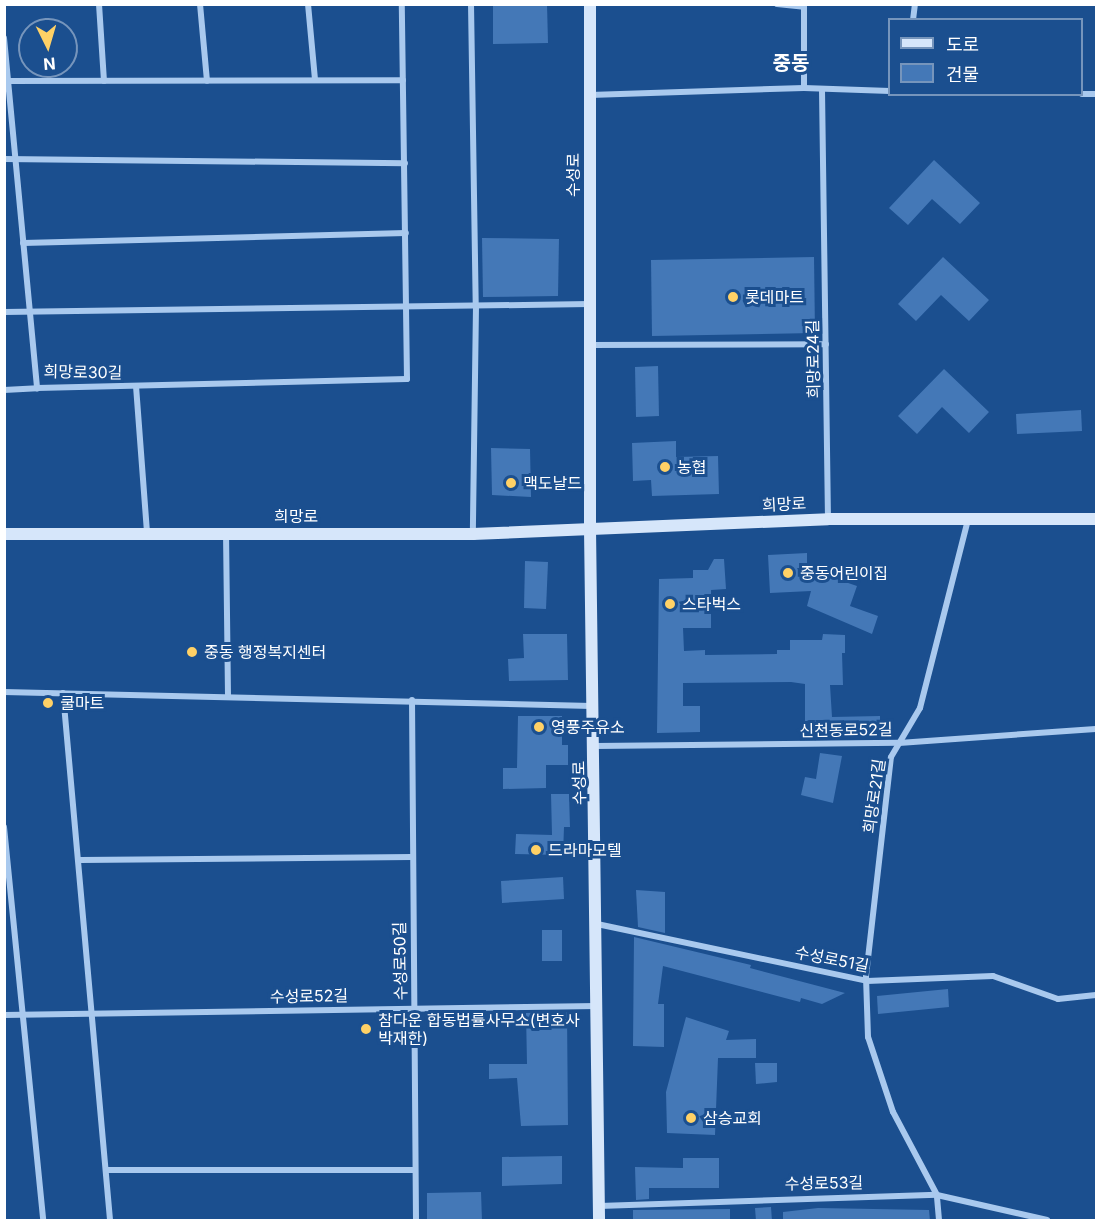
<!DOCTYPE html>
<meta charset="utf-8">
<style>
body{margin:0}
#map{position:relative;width:1101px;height:1225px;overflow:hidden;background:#1b4f8f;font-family:Inter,"Noto Sans KR",sans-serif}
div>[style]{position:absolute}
.building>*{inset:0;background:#4478b7}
.street>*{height:6px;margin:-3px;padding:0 3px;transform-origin:3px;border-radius:3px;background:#a9c9ee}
.secondary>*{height:12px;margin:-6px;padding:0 6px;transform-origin:6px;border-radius:6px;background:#d6e6fa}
.dots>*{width:16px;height:16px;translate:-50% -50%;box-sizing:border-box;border:3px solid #1b4f8f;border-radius:50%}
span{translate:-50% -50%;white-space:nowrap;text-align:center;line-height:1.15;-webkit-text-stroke:6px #1b4f8f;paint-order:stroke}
.street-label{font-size:16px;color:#fff}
.poi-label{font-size:16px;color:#fff}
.left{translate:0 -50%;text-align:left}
.quarter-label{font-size:20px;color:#fff;font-weight:700}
.frame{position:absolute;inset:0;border:6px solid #fff;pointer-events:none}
.legend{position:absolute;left:888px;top:18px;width:195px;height:78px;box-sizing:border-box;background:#1b4f8f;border:2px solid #7695bc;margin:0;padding:8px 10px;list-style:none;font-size:18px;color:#fff}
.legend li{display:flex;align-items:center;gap:12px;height:30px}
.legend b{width:30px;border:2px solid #7695bc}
.north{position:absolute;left:18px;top:18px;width:60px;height:60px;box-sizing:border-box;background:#1b4f8f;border:2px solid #7695bc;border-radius:50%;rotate:175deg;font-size:16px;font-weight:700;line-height:24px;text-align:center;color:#fff}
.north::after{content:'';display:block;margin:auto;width:21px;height:27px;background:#ffd166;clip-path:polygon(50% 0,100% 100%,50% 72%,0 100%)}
</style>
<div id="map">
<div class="building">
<i style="clip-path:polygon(493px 4px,547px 4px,548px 43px,493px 44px)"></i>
<i style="clip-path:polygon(934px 160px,980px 203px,960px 224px,932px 199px,908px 225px,889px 208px)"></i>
<i style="clip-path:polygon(482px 238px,559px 239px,558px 296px,483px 297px)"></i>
<i style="clip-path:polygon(814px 257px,815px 333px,652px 336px,651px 260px)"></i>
<i style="clip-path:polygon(943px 257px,989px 300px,969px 321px,941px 295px,916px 321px,898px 304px)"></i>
<i style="clip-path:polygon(658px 366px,659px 416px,636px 417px,635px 367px)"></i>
<i style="clip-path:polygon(944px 369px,989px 412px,969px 433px,942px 407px,917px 434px,898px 416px)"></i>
<i style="clip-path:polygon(1081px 410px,1082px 431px,1017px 434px,1016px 414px)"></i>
<i style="clip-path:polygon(676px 441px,676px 457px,718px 456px,719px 494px,652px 496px,651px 480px,633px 481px,632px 443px)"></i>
<i style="clip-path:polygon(491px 448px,530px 449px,531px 497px,492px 495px)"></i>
<i style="clip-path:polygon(807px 553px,807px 569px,857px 586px,850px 606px,878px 616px,872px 634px,807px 606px,811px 591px,770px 593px,768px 555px)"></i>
<i style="clip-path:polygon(714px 559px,724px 559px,726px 589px,711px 590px,711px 628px,683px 628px,684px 651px,705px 650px,705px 655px,777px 654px,777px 650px,790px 650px,790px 640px,822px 640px,823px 634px,845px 635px,845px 653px,842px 653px,843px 685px,830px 685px,832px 717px,880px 716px,880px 732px,805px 731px,805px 684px,791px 682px,683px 683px,683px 706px,700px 706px,700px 732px,657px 733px,659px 579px,693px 578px,693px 570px,708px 570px)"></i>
<i style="clip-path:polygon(525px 561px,548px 562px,546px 609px,524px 608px)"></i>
<i style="clip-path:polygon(523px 634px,567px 634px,568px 680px,509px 681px,508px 659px,524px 658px)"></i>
<i style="clip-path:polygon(518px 716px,562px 716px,562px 745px,568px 745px,568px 765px,546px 765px,546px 788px,503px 789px,503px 768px,517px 768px)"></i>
<i style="clip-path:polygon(820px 753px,842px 756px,833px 803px,801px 795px,805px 777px,816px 779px)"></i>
<i style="clip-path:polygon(551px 794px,569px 794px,570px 827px,564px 827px,563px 855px,515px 854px,516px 834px,552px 835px)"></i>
<i style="clip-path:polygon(563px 877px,564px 899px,502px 903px,501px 881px)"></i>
<i style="clip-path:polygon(636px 890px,665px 892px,665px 933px,638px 927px)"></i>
<i style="clip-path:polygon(542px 930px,562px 930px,562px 961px,542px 961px)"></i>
<i style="clip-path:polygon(634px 937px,751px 965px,750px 968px,845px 993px,822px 1004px,801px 998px,800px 1002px,663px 966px,658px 1004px,664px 1004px,664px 1047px,633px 1046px)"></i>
<i style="clip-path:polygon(948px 989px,949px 1007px,878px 1014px,877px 996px)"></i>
<i style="clip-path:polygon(567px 1012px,568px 1125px,521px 1126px,517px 1078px,489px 1079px,489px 1064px,527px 1064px,526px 1013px)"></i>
<i style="clip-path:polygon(686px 1017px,729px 1031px,726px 1040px,756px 1039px,756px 1058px,718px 1058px,715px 1135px,667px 1133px,666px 1092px)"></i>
<i style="clip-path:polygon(755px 1063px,777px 1063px,777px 1082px,756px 1084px)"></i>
<i style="clip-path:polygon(562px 1156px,562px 1184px,502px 1186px,502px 1157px)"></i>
<i style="clip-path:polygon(683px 1158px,719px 1158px,719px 1188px,649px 1188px,649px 1199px,636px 1200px,635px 1167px,683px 1168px)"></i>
<i style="clip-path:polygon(481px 1192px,482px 1221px,427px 1221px,427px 1193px)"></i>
<i style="clip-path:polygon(771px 1207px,772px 1221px,756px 1221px,755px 1208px)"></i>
<i style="clip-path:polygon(818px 1208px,929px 1210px,930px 1221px,783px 1221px,783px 1212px)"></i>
<i style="clip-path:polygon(730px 1209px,730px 1221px,633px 1221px,633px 1210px)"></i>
</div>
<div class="street">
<i style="left:99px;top:4px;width:77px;rotate:86.3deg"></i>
<i style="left:200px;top:4px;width:77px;rotate:84.8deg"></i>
<i style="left:308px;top:4px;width:76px;rotate:84.7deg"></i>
<i style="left:471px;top:4px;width:302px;rotate:89.1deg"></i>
<i style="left:476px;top:306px;width:228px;rotate:90.8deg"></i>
<i style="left:777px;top:4px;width:27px;rotate:6deg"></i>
<i style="left:804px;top:7px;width:81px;rotate:90deg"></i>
<i style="left:913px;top:20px;width:16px;rotate:-83deg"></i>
<i style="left:4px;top:38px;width:352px;rotate:84.6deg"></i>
<i style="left:37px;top:388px;width:370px;rotate:-1.4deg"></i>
<i style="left:407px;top:379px;width:375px;rotate:-90.8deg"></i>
<i style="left:8px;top:81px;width:395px;rotate:-0.1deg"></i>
<i style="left:822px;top:90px;width:429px;rotate:89.2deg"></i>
<i style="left:1082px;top:94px;width:14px"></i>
<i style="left:590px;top:95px;width:214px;rotate:-1.9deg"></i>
<i style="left:804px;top:88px;width:86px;rotate:2deg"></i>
<i style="left:4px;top:159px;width:401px;rotate:0.6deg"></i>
<i style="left:23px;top:243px;width:383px;rotate:-1.5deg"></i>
<i style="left:4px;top:312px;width:586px;rotate:-0.78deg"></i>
<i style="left:590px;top:345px;width:236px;rotate:-0.2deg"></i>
<i style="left:136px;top:386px;width:146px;rotate:85.7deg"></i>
<i style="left:4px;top:390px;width:33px;rotate:-3deg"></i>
<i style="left:226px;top:532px;width:164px;rotate:89.3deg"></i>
<i style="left:4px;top:692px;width:588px;rotate:1.36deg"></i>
<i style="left:63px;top:693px;width:529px;rotate:84.9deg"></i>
<i style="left:412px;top:700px;width:520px;rotate:89.56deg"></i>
<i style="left:595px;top:746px;width:304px;rotate:-0.6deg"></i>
<i style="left:899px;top:743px;width:197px;rotate:-4.1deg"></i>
<i style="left:4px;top:827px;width:395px;rotate:84.3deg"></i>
<i style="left:80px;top:860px;width:332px;rotate:-0.5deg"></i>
<i style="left:597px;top:924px;width:276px;rotate:11.9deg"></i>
<i style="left:867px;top:981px;width:126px;rotate:-2.3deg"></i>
<i style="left:993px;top:976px;width:69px;rotate:19.5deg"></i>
<i style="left:1058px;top:999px;width:38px;rotate:-6deg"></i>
<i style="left:4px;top:1015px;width:593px;rotate:-0.87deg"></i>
<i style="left:106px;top:1170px;width:309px"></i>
<i style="left:599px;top:1206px;width:338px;rotate:-1.9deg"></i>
<i style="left:937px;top:1195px;width:113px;rotate:12.8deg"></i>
<i style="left:939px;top:1220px;width:25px;rotate:-95deg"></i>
<i style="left:937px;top:1195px;width:94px;rotate:-117.9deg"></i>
<i style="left:893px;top:1112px;width:79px;rotate:-108.4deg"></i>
<i style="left:868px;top:1037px;width:61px;rotate:-91.9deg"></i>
<i style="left:866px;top:976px;width:220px;rotate:-83.5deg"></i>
<i style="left:891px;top:757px;width:57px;rotate:-59.4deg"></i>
<i style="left:920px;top:708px;width:195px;rotate:-75.7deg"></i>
</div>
<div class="secondary">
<i style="left:590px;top:4px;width:525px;rotate:90deg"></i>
<i style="left:590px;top:529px;width:691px;rotate:89.25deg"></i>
<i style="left:4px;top:534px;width:469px"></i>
<i style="left:473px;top:534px;width:355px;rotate:-2.4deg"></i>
<i style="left:828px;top:519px;width:268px"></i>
</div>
<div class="dots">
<i style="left:733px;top:297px;background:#ffd166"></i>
<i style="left:665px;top:467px;background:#ffd166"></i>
<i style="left:511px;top:483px;background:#ffd166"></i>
<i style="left:788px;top:573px;background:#ffd166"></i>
<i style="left:670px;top:604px;background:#ffd166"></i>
<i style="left:192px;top:652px;background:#ffd166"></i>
<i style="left:48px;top:703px;background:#ffd166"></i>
<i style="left:539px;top:727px;background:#ffd166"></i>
<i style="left:536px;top:850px;background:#ffd166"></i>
<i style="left:366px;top:1029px;background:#ffd166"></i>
<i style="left:691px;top:1118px;background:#ffd166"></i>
</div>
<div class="street-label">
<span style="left:573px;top:175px;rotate:-90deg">수성로</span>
<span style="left:813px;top:359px;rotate:-91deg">희망로24길</span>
<span style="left:83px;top:372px;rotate:1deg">희망로30길</span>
<span style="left:784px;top:504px;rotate:-3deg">희망로</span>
<span style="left:296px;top:516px">희망로</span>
<span style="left:846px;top:730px;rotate:-1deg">신천동로52길</span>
<span style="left:579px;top:783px;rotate:-91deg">수성로</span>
<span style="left:874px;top:796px;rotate:-82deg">희망로21길</span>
<span style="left:832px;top:959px;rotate:11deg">수성로51길</span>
<span style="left:400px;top:961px;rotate:-91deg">수성로50길</span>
<span style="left:309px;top:996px;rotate:-1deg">수성로52길</span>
<span style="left:824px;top:1183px;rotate:-1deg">수성로53길</span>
</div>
<div class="poi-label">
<span class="left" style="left:745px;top:297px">롯데마트</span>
<span class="left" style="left:677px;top:467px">농협</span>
<span class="left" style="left:523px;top:483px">맥도날드</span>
<span class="left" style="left:800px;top:573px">중동어린이집</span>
<span class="left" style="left:682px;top:604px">스타벅스</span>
<span class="left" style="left:204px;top:652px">중동 행정복지센터</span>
<span class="left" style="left:60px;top:703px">쿨마트</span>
<span class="left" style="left:551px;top:727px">영풍주유소</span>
<span class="left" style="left:548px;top:850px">드라마모텔</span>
<span class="left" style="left:378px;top:1029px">참다운 합동법률사무소(변호사<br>박재한)</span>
<span class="left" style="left:703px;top:1118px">삼승교회</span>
</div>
<div class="quarter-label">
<span style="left:791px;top:63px">중동</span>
</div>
<div class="frame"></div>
<ul class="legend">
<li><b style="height:8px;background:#d6e6fa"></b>도로</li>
<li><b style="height:16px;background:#4478b7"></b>건물</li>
</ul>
<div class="north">N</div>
</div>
